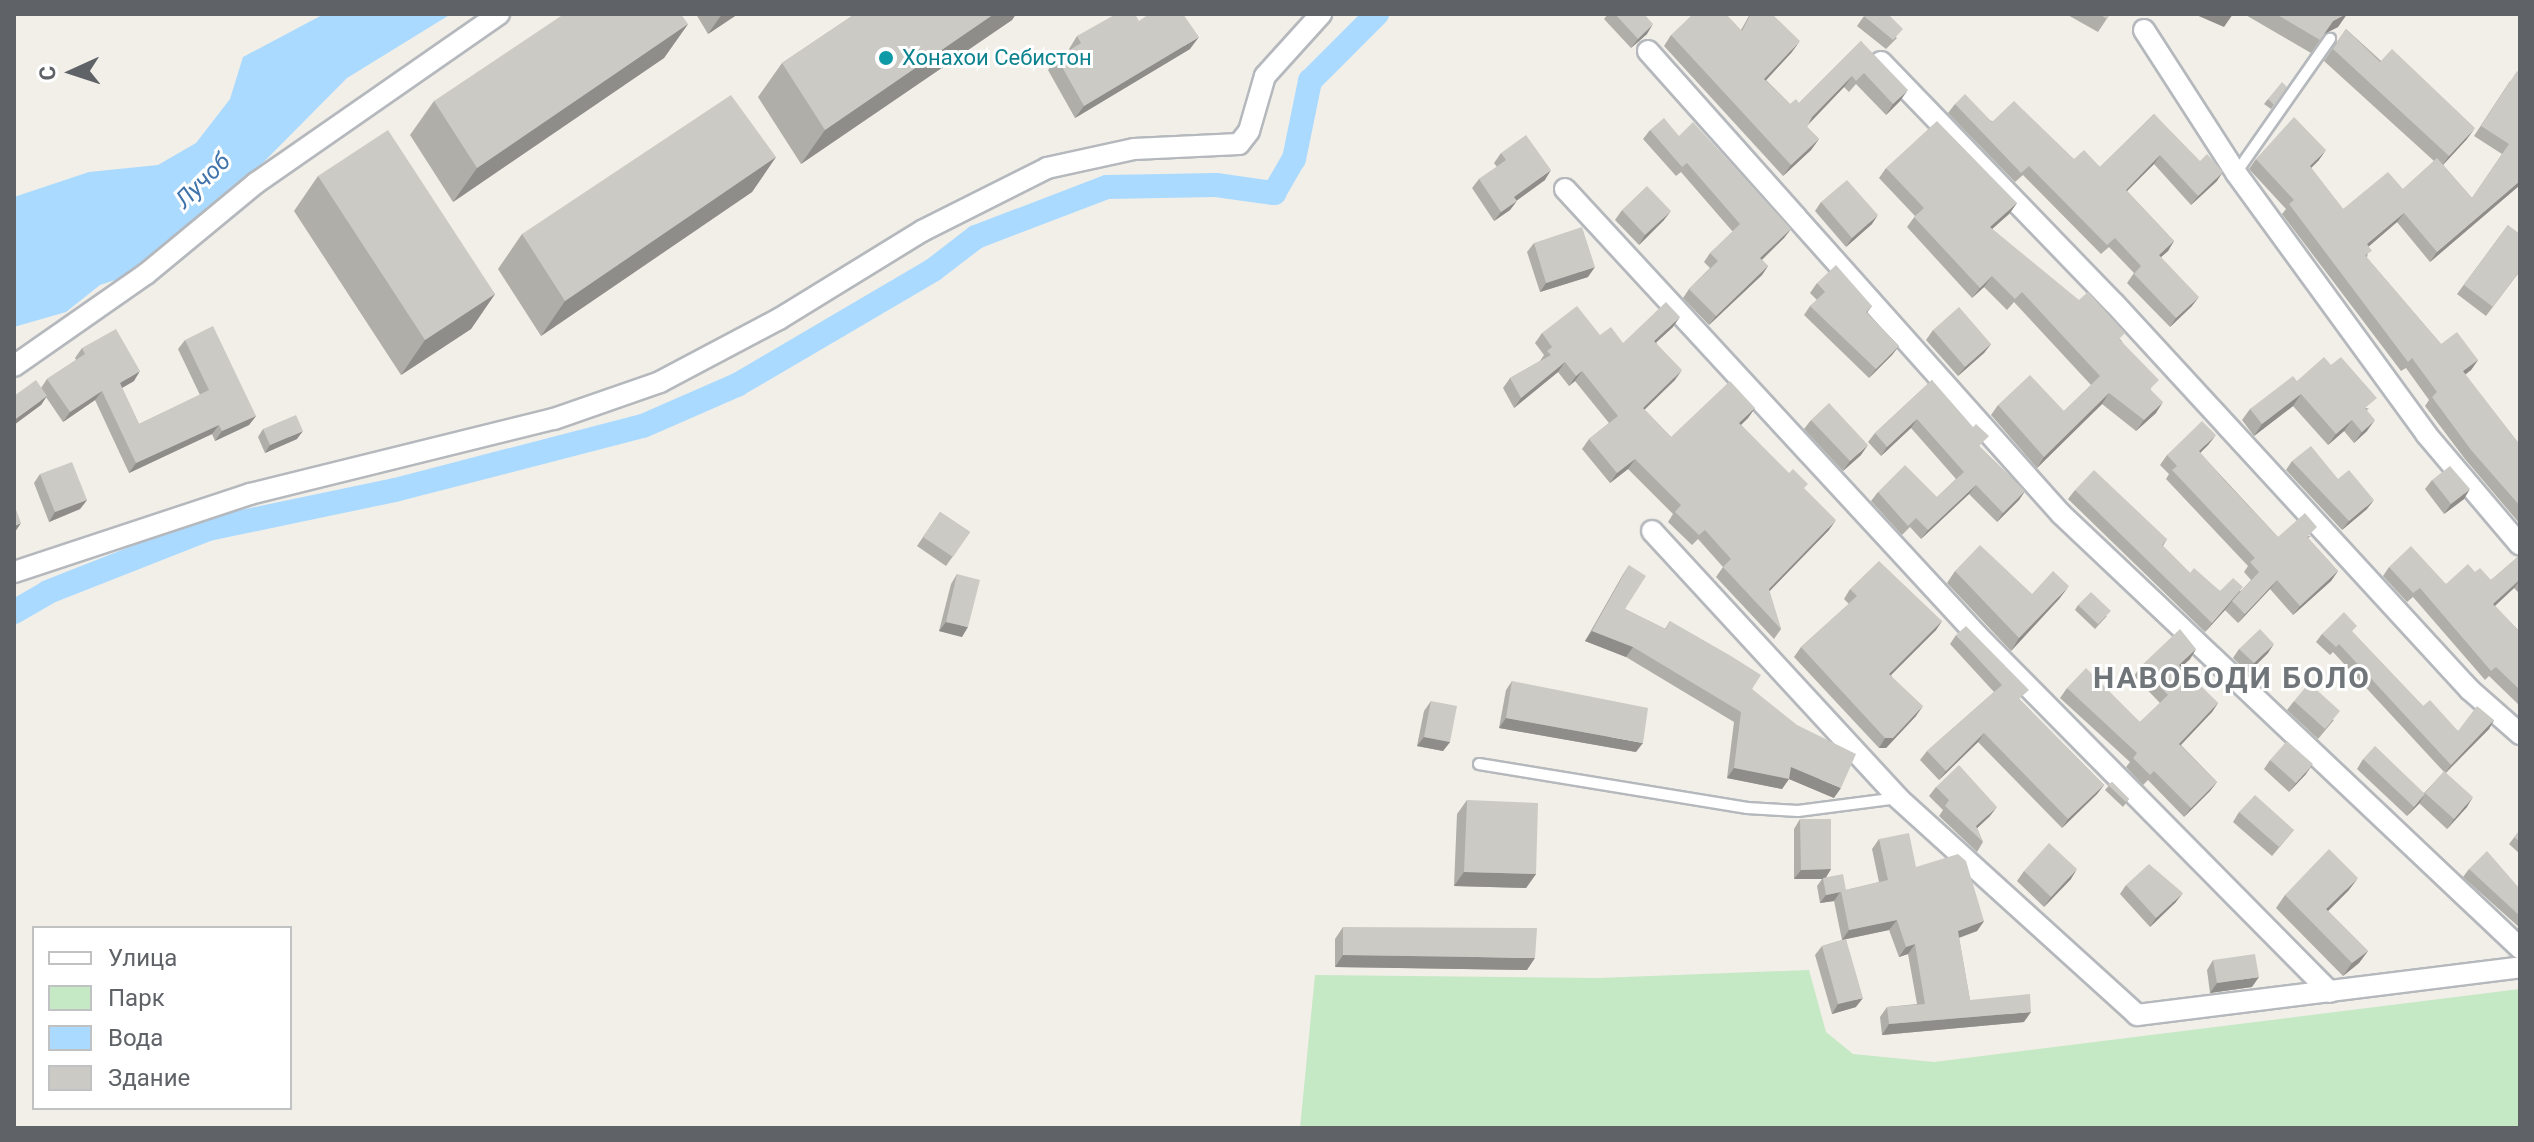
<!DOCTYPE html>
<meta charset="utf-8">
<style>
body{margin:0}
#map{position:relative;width:2534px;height:1142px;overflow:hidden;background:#f1efe8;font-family:Roboto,sans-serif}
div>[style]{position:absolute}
.green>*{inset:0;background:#c5e8c5}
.water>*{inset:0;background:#aadaff}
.canal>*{height:24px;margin:-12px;padding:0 12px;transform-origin:12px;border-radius:12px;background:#aadaff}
.roads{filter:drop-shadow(2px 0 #b5b8bc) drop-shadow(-2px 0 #b5b8bc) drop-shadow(0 2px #b5b8bc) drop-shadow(0 -2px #b5b8bc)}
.lane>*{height:10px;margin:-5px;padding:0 5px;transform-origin:5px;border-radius:5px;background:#fff}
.street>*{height:20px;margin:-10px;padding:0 10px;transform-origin:10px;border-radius:10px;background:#fff}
.wall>*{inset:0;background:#afaea9}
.shaded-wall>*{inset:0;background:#8f8d8a}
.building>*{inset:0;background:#cccac5}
.dots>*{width:22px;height:22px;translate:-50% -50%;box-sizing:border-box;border:4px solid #fff;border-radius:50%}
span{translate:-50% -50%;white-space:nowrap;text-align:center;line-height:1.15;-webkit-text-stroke:6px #fff;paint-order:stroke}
.culture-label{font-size:22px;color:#0d838f}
.left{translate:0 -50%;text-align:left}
.water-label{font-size:24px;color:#4174aa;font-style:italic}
.district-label{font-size:30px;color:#70757a;font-weight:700;letter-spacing:2px}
.frame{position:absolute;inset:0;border:16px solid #5f6368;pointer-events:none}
.legend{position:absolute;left:32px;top:926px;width:260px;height:184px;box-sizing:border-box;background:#fff;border:2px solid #bfc1c3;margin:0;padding:10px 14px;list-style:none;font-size:24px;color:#5f6368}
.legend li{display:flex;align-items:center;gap:16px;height:40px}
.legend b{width:40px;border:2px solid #bfc1c3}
.north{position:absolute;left:32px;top:32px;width:80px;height:80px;-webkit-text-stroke:6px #fff;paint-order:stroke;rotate:267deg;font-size:22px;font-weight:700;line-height:32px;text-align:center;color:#5f6368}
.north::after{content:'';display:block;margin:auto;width:28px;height:36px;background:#5f6368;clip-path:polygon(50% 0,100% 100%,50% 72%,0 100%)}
</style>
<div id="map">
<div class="green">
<i style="clip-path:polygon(1809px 970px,1826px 1032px,1853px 1054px,1934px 1062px,2520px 989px,2520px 1128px,1300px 1128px,1315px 975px,1599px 978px)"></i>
</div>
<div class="water">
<i style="clip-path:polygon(324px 14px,451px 14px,347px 78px,225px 201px,146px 270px,100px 285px,66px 312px,14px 327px,14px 197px,89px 172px,158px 165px,196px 143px,230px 99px,243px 57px)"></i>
</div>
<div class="canal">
<i style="left:14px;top:612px;width:39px;rotate:-30deg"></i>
<i style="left:48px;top:592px;width:172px;rotate:-21.5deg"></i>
<i style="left:208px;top:529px;width:191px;rotate:-11.8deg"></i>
<i style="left:395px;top:490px;width:256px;rotate:-14.5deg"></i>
<i style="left:643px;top:426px;width:103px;rotate:-23.6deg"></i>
<i style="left:737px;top:385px;width:227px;rotate:-30.4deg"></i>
<i style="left:933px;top:270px;width:54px;rotate:-37.5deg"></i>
<i style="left:976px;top:237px;width:140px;rotate:-20.9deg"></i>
<i style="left:1107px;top:187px;width:109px;rotate:-1.1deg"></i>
<i style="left:1216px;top:185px;width:59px;rotate:7.9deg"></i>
<i style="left:1274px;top:193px;width:39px;rotate:-60deg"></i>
<i style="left:1294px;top:159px;width:80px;rotate:-78.4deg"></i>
<i style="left:1310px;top:81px;width:95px;rotate:-45deg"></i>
</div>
<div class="roads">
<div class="lane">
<i style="left:2236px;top:173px;width:164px;rotate:-55deg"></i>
<i style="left:1479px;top:764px;width:272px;rotate:9.3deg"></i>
<i style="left:1747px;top:808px;width:51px;rotate:3.4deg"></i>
<i style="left:1798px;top:811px;width:101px;rotate:-7.4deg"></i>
</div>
<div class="street">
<i style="left:2144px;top:30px;width:170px;rotate:57.2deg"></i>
<i style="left:2236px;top:173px;width:323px;rotate:53.9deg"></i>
<i style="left:2426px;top:434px;width:145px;rotate:49.7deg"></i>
<i style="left:1648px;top:51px;width:620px;rotate:48.27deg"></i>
<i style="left:2061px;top:514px;width:632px;rotate:43.4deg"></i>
<i style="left:1881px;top:62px;width:335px;rotate:46deg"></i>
<i style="left:2114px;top:303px;width:526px;rotate:47.39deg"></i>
<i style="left:2470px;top:690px;width:67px;rotate:41.3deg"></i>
<i style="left:1565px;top:189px;width:607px;rotate:47.27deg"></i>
<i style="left:1977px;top:635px;width:502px;rotate:45.32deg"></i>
<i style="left:14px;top:366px;width:161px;rotate:-34.9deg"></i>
<i style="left:146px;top:274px;width:143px;rotate:-39.6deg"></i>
<i style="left:256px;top:183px;width:296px;rotate:-34.8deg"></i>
<i style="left:1652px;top:531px;width:363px;rotate:47.3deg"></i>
<i style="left:1898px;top:798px;width:323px;rotate:42.2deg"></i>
<i style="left:2137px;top:1015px;width:386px;rotate:-7.1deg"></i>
<i style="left:14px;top:572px;width:249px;rotate:-18.3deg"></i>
<i style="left:250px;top:494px;width:313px;rotate:-13.9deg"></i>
<i style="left:554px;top:419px;width:112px;rotate:-19.2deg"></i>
<i style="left:660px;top:382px;width:135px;rotate:-27.9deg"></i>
<i style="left:779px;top:319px;width:168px;rotate:-31.6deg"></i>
<i style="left:922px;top:231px;width:140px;rotate:-26.7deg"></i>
<i style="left:1047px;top:168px;width:89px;rotate:-12.3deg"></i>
<i style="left:1134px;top:149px;width:105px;rotate:-2.7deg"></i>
<i style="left:1239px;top:144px;width:16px;rotate:-52deg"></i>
<i style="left:1249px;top:131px;width:57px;rotate:-73.8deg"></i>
<i style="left:1265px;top:76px;width:84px;rotate:-47.9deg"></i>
</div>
</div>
<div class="wall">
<i style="clip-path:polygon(696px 14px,738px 14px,708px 34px)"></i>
<i style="clip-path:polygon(855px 14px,1016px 14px,1012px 20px,801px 164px,758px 97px,782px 63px)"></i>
<i style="clip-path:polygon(1608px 14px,1644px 14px,1647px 34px,1631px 48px,1604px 19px)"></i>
<i style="clip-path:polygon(1750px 14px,1772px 14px,1792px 52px,1766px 80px,1790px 104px,1799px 103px,1861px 41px,1900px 101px,1886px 115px,1856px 84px,1849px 92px,1844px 87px,1808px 124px,1807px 127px,1819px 139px,1811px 150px,1783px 176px,1664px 46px,1671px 35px,1741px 30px)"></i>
<i style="clip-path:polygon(2066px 14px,2110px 14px,2098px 32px)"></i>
<i style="clip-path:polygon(2244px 14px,2347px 14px,2338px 27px,2324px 34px,2311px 53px)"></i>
<i style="clip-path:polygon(1864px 16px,1897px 38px,1886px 49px,1857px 26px)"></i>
<i style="clip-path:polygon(1139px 21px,1190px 49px,1075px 118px,1048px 70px,1057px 58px,1070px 50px,1069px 49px,1077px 36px)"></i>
<i style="clip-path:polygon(688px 24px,664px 58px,453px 202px,410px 135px,434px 101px)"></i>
<i style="clip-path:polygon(2346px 29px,2467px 139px,2443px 165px,2472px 198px,2502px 154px,2474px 136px,2510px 81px,2520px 185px,2430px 262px,2397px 222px,2369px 246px,2367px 258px,2441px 344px,2478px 360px,2471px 370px,2465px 375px,2520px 445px,2520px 524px,2465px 459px,2425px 406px,2429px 400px,2406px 368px,2401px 371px,2282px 214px,2286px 209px,2249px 169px,2256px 159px,2319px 160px,2311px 168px,2343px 209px,2403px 189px,2434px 161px,2324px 61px)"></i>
<i style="clip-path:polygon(2287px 87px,2271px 109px,2264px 104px,2268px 99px)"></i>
<i style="clip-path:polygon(1955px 104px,2074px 159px,2100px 167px,2154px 114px,2217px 181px,2191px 205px,2154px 164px,2127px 191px,2174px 241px,2168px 251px,2161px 257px,2192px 306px,2170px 327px,2127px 283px,2134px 273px,2109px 247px,2101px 254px,2023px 175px,2015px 182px,1948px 113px)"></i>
<i style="clip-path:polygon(1650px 130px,1679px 136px,1791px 229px,1784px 238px,1762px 260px,1768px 266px,1762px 275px,1709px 325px,1683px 298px,1689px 289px,1710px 268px,1704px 262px,1710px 253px,1733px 232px,1681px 172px,1676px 176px,1643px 139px)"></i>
<i style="clip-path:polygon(1501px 153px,1545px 180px,1517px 200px,1510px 210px,1494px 221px,1472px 188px,1479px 179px,1497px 167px,1494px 163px)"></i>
<i style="clip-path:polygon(776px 157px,752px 192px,541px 336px,498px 269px,522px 234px)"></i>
<i style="clip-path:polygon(1886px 168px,2017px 203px,2009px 214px,1992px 229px,2121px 340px,2151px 390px,2156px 413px,2136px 431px,2102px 404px,2037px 468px,1991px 415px,1998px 405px,2064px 411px,2091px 385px,2014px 302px,2007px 310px,1984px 287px,1972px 298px,1907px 227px,1915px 216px,1879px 178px)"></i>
<i style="clip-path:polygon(318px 176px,495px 294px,471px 329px,401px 375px,294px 211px)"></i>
<i style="clip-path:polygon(1821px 202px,1872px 224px,1846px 247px,1815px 211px)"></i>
<i style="clip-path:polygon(1622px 210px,1664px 220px,1639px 245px,1615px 220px)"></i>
<i style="clip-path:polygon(2508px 225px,2520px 271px,2486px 316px,2457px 294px)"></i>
<i style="clip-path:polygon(1534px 243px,1588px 277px,1540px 292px,1527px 252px)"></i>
<i style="clip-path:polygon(1817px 283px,1872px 306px,1867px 313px,1899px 346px,1892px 355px,1869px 378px,1804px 315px,1810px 306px,1817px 300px,1810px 293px)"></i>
<i style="clip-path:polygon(1673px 327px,1656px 342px,1675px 380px,1644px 409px,1671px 437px,1755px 408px,1748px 418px,1741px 425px,1804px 489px,1829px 530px,1769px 591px,1781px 629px,1774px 639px,1716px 577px,1723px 567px,1698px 539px,1692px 545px,1668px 522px,1673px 514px,1628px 469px,1610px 483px,1582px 449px,1589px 439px,1609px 423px,1575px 381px,1569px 386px,1558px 372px,1514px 408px,1503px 388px,1510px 378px,1540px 361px,1544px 355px,1535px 343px,1542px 333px,1623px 343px)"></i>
<i style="clip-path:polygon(1933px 330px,1991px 344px,1984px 353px,1958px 376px,1926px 340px)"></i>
<i style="clip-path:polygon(185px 340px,256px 416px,249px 425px,215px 441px,212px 434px,129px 473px,95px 400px,63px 422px,46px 397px,41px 405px,41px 388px,47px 379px,76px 360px,75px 358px,82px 348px,134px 381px,122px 388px,139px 424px,200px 395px,178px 349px)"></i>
<i style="clip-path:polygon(1932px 380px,1980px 447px,2025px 491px,2019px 500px,1997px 522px,1969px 494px,1921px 539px,1910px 527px,1902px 535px,1871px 501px,1878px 492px,1937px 497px,1956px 479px,1911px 428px,1881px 456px,1868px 442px,1875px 433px)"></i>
<i style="clip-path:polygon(2297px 381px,2369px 409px,2367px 410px,2367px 431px,2354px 443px,2344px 431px,2328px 445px,2293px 406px,2254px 436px,2242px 420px,2250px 409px)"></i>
<i style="clip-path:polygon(1811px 420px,1861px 455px,1843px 471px,1804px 429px)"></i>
<i style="clip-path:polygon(263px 429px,297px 439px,265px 453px,258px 437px)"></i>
<i style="clip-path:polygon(2209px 444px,2200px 453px,2278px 537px,2311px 536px,2308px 538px,2338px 571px,2331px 581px,2293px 615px,2270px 589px,2238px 623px,2225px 610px,2205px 632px,2068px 499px,2075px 490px,2167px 539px,2163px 546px,2190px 573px,2220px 591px,2241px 591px,2251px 580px,2244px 572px,2248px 566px,2166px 479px,2169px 474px,2160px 465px,2167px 455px)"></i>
<i style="clip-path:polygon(2292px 461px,2338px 479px,2367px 509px,2342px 530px,2286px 470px)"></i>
<i style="clip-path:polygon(40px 474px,87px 500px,80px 509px,49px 522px,34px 483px)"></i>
<i style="clip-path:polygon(2432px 480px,2464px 499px,2444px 514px,2425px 489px)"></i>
<i style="clip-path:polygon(940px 512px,970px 532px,946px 566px,917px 546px)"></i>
<i style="clip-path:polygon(2520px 555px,2520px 594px,2514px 588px,2495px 606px,2520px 632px,2520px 706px,2489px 676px,2485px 680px,2413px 597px,2407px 602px,2383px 576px,2389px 567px,2446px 584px,2475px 572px,2491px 580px)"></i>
<i style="clip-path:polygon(1629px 565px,1625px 609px,1665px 629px,1670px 621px,1752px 689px,1834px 798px,1789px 779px,1782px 789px,1727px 778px,1734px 722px,1626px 657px,1585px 641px,1622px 576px)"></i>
<i style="clip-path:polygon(1955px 571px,2032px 594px,2060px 598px,2011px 651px,1947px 583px)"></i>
<i style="clip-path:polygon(957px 574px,962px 637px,939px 631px,951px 584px)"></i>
<i style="clip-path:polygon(1850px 589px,1942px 621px,1936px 630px,1891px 675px,1916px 716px,1886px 748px,1879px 748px,1794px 657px,1801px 647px,1849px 604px,1844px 599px)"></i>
<i style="clip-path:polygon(2078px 605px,2107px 616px,2095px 629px,2075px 610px)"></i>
<i style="clip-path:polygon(2352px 632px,2423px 706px,2458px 731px,2494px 720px,2489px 729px,2446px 773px,2467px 807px,2447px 829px,2419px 803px,2407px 816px,2357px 769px,2363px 759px,2424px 793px,2444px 772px,2333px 652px,2330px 655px,2316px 642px,2322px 634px)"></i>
<i style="clip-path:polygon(1956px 635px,2104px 785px,2097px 794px,2062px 828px,1978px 742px,1939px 780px,1920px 760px,1927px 751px,1994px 692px,1950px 644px)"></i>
<i style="clip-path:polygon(2196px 649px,2190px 659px,2181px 667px,2218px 703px,2212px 712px,2181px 745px,2217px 782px,2210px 791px,2184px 817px,2148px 780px,2143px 785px,2126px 767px,2130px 762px,2060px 698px,2067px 688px,2140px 722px,2160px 703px,2134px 676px,2141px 666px)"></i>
<i style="clip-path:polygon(2239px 649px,2268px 653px,2248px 673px,2233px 658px)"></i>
<i style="clip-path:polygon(1512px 681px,1636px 752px,1499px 728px,1506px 690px)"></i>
<i style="clip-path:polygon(1431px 701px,1450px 742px,1443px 751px,1417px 746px,1424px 711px)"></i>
<i style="clip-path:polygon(2294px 701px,2334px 720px,2318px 739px,2287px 710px)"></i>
<i style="clip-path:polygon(2270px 760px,2306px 774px,2289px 792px,2264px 769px)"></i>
<i style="clip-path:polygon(2112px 782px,2129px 799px,2123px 807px,2105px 790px)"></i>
<i style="clip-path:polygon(1936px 787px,1990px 816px,1977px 828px,1983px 842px,1977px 852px,1939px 816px,1943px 810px,1929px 796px)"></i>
<i style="clip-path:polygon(1467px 800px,1536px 874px,1526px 888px,1454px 886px,1457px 814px)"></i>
<i style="clip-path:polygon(2239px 812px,2294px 830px,2272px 856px,2233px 822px)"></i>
<i style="clip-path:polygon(1800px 819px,1831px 869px,1826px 877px,1846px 890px,1879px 882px,1872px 849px,1879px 839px,1984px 921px,1977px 931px,1959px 938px,1970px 1000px,2024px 1022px,1882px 1035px,1880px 1017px,1887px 1007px,1917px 1004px,1908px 954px,1899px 957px,1889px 930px,1846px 939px,1856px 1007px,1832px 1014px,1815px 955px,1822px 946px,1842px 940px,1834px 901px,1820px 903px,1817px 886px,1822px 879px,1794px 879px,1794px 829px)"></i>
<i style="clip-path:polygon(2520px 830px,2520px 854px,2509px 844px)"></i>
<i style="clip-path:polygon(2469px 869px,2520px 889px,2520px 928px,2463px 877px)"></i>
<i style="clip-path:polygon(2024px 871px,2071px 879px,2044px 907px,2017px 881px)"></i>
<i style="clip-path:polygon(2126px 885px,2176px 902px,2150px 927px,2120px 894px)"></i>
<i style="clip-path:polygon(2349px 890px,2328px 911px,2368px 951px,2359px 963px,2343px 976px,2276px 908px,2285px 895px)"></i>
<i style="clip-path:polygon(1343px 927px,1527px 970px,1335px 967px,1335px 939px)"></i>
<i style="clip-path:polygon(2213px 960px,2252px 987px,2210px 993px,2207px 970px)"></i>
</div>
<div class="shaded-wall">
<i style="clip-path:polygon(722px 14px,738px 14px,708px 34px)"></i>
<i style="clip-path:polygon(994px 14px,1016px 14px,1012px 20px,801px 164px,825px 130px)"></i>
<i style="clip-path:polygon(2194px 14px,2233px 14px,2224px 27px)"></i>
<i style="clip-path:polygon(2347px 14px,2338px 27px,2324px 34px,2333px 21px)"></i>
<i style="clip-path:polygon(688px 24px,664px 58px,453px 202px,477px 168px)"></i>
<i style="clip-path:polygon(1653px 24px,1647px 34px,1631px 48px,1638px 39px)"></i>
<i style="clip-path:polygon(1199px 37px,1190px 49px,1075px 118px,1084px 106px)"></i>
<i style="clip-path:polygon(1800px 41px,1792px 52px,1757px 90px,1764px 79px)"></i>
<i style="clip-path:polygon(1852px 76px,1844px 87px,1805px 128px,1812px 117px)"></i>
<i style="clip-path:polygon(1908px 90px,1900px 101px,1886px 115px,1893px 104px)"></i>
<i style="clip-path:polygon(2475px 128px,2467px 139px,2441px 167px,2449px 156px)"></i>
<i style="clip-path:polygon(1819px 139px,1811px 150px,1783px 176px,1791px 165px)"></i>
<i style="clip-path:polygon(2326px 150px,2319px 160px,2303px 176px,2310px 166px)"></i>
<i style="clip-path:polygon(2160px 155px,2154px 164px,2119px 199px,2126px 190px)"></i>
<i style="clip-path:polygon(776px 157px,752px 192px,541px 336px,565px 301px)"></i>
<i style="clip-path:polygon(1551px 170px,1545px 180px,1508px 207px,1514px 197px)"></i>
<i style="clip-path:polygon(2223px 172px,2217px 181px,2191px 205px,2198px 196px)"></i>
<i style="clip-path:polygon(2520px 181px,2520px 185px,2430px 262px,2437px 252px)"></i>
<i style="clip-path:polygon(1517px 201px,1510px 210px,1494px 221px,1501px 212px)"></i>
<i style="clip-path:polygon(2017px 203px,2009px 214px,1983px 237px,1990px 227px)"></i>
<i style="clip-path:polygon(1671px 211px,1664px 220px,1639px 245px,1645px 235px)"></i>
<i style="clip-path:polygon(2404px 213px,2397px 222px,2360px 254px,2367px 244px)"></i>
<i style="clip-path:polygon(1878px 215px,1872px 224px,1846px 247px,1852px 238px)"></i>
<i style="clip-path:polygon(1791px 229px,1784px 238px,1754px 267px,1760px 258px)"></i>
<i style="clip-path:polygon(2174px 241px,2168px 251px,2153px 264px,2159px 255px)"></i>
<i style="clip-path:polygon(1768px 266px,1762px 275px,1709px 325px,1716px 316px)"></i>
<i style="clip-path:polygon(1595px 267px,1588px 277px,1540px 292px,1546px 283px)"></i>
<i style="clip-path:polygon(1992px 276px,1984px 287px,1972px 298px,1980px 288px)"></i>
<i style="clip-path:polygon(495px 294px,471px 329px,401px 375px,425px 340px)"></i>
<i style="clip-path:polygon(2199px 297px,2192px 306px,2170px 327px,2176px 318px)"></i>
<i style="clip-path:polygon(1680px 317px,1673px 327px,1647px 351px,1654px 341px)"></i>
<i style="clip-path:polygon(1991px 344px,1984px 353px,1958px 376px,1965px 367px)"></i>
<i style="clip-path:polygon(1899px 346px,1892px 355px,1869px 378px,1876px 369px)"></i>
<i style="clip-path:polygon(2478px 360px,2471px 370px,2456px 381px,2463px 371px)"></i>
<i style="clip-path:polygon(1565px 362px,1558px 372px,1514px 408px,1521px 398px)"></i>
<i style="clip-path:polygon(1682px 370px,1675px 380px,1636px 418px,1643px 408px)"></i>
<i style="clip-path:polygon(140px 371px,134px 381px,113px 393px,120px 383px)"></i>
<i style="clip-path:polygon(1582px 371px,1575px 381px,1569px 386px,1576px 376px)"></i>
<i style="clip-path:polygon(102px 391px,95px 400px,63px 422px,70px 412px)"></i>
<i style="clip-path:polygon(2109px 393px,2102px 404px,2037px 468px,2044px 457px)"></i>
<i style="clip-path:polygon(2301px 394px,2293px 406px,2254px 436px,2262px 424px)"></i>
<i style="clip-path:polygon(47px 396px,41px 405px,14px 425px,14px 420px)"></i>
<i style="clip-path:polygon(2163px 402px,2156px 413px,2136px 431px,2144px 420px)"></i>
<i style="clip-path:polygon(1755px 408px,1748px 418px,1732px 433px,1739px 423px)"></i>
<i style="clip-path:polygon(256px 416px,249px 425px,215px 441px,222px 431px)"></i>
<i style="clip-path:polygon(1917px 419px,1911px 428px,1881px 456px,1887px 447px)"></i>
<i style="clip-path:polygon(2352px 420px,2344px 431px,2328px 445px,2336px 434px)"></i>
<i style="clip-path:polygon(2375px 420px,2367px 431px,2354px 443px,2362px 432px)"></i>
<i style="clip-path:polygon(219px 425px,212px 434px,129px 473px,136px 463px)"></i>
<i style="clip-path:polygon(303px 431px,297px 439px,265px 453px,270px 445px)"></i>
<i style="clip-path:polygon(2216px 435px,2209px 444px,2192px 461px,2199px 451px)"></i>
<i style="clip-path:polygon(1868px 445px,1861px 455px,1843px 471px,1850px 461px)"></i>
<i style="clip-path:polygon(1635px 459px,1628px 469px,1610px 483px,1617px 473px)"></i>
<i style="clip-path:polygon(1976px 485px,1969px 494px,1921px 539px,1928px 530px)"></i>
<i style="clip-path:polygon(2470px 489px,2464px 499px,2444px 514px,2451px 504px)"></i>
<i style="clip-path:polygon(2025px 491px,2019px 500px,1997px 522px,2003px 513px)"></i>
<i style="clip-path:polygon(87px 500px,80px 509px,49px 522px,55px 512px)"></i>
<i style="clip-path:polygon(2374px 500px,2367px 509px,2342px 530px,2349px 521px)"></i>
<i style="clip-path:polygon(1836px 520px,1829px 530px,1762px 599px,1769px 589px)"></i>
<i style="clip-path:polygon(21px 523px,15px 532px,14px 532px,14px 526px)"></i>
<i style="clip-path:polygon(2338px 571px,2331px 581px,2293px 615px,2300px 606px)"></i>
<i style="clip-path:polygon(2277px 580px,2270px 589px,2238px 623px,2245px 614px)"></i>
<i style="clip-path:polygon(2520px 580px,2514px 588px,2487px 613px,2493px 604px)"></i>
<i style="clip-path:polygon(2069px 586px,2060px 598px,2011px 651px,2019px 638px)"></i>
<i style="clip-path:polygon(2243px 587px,2225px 610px,2205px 632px,2212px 623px)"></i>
<i style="clip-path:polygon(1942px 621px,1936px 630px,1883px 683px,1889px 674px)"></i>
<i style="clip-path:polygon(946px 622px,968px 627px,962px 637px,939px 631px)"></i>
<i style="clip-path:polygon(1592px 631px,1633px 647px,1626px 657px,1585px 641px)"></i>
<i style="clip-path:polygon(2274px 644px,2268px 653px,2248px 673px,2254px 663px)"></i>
<i style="clip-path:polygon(2196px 649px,2190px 659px,2173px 675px,2179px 665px)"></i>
<i style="clip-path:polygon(2218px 703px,2212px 712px,2173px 753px,2179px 744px)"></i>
<i style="clip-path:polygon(1923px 706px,1916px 716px,1886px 748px,1879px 748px,1885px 738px)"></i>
<i style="clip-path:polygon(1506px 718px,1643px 743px,1636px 752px,1499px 728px)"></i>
<i style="clip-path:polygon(2494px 720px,2489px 729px,2445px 773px,2451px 765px)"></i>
<i style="clip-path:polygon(1984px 733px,1978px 742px,1939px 780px,1946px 771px)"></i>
<i style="clip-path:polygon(1424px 737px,1450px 742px,1443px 751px,1417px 746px)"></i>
<i style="clip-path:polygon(2313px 764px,2306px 774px,2289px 792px,2296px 783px)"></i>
<i style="clip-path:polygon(1791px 767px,1841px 788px,1834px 798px,1789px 779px,1782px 789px,1727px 778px,1734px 768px)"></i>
<i style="clip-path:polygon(2217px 782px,2210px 791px,2184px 817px,2191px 808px)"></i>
<i style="clip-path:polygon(2104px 785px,2097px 794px,2062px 828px,2068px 819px)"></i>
<i style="clip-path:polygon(2425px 794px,2419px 804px,2407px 816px,2414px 807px)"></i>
<i style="clip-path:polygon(2473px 797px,2467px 807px,2447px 829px,2454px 819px)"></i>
<i style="clip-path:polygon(1997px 807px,1990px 816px,1973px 832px,1976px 826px)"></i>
<i style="clip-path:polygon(1831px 869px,1825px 879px,1794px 879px,1801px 870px)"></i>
<i style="clip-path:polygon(2077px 869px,2071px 879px,2044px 907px,2051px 897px)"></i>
<i style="clip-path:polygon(1464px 872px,1536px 874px,1526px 888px,1454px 886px)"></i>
<i style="clip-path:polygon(2358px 878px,2349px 890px,2317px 922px,2326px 909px)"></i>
<i style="clip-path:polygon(1840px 892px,1834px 901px,1820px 903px,1826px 895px)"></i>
<i style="clip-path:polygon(2183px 893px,2176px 902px,2150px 927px,2156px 918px)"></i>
<i style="clip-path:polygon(1897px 920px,1889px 930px,1842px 940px,1849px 930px)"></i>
<i style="clip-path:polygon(1984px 921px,1977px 931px,1950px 941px,1958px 931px)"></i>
<i style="clip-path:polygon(1915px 944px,1908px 954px,1899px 957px,1906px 947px)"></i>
<i style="clip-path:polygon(2368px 951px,2359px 963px,2343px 976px,2352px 963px)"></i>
<i style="clip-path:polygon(1343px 955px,1535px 958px,1527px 970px,1335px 967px)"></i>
<i style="clip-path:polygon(2259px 977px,2252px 987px,2210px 993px,2217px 983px)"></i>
<i style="clip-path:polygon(1863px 998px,1856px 1007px,1832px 1014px,1838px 1004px)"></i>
<i style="clip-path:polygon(2031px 1012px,2024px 1022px,1882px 1035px,1889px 1024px)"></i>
</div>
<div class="building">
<i style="clip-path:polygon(564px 14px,681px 14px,688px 24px,477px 168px,434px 101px)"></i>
<i style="clip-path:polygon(855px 14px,994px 14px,825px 130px,782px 63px)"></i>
<i style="clip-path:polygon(1116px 14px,1135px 14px,1139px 21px,1149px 14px,1183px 14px,1199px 37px,1084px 106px,1057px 58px,1081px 43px,1077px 36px)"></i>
<i style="clip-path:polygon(1615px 14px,1644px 14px,1653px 24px,1638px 39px)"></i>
<i style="clip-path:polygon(1693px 14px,1726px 14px,1742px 31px,1751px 14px,1772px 14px,1800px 41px,1764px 79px,1790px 104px,1796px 99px,1799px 103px,1861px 41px,1908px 90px,1893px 104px,1864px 73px,1856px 81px,1852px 76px,1812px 117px,1807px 127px,1819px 139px,1791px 165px,1671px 35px)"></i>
<i style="clip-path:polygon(1866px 14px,1888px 14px,1903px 29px,1893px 40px,1864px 16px)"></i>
<i style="clip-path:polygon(2099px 14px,2110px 14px,2107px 19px)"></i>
<i style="clip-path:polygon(2276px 14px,2346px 14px,2333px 21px,2320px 40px)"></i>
<i style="clip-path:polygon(2346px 29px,2380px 62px,2392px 49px,2475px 128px,2449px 156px,2333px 49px)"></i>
<i style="clip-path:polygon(2517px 71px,2520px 74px,2520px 181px,2437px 252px,2404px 213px,2367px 244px,2372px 251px,2365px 255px,2441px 344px,2457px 332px,2478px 360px,2463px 371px,2520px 445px,2520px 506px,2471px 450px,2432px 397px,2437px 392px,2412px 358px,2408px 362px,2289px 204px,2294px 200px,2256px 159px,2294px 117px,2326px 150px,2310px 166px,2343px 209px,2388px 172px,2403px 189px,2437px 158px,2472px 198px,2509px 144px,2481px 126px)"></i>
<i style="clip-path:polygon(2282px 82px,2287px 87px,2274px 105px,2268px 99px)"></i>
<i style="clip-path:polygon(1965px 94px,1992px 122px,2014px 101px,2074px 159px,2084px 150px,2100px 167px,2154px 114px,2200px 161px,2207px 154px,2223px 172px,2198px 196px,2160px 155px,2126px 190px,2174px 241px,2159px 255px,2199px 297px,2176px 318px,2134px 274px,2141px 266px,2115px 238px,2107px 245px,2029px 166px,2021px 173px,1955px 104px)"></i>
<i style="clip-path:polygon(731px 95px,776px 157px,565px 301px,522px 234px)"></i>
<i style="clip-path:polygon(1664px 118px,1679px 136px,1693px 122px,1791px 229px,1760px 258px,1768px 266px,1716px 316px,1689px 289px,1718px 261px,1710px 253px,1740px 224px,1687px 163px,1682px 167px,1650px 130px)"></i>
<i style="clip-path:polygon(1937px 121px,2017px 203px,1990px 227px,2079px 300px,2088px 292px,2125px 333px,2119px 339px,2159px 380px,2150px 389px,2163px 402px,2144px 420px,2109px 393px,2044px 457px,1998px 405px,2030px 375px,2064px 411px,2100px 376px,2022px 292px,2015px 299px,1992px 276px,1980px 288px,1914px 217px,1924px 208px,1886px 168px)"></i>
<i style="clip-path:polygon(388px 130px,495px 294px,425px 340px,318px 176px)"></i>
<i style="clip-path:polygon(1526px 135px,1551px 170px,1514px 197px,1517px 201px,1501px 212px,1479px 179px,1506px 160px,1501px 153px)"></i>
<i style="clip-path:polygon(1847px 180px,1878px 215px,1852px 238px,1821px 202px)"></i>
<i style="clip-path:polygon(1647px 186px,1671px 211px,1645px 235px,1622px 210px)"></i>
<i style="clip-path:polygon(2508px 225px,2520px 234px,2520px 270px,2493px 307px,2464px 285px)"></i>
<i style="clip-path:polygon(1582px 227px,1595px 267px,1546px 283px,1534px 243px)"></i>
<i style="clip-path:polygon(1836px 265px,1872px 306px,1866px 312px,1899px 346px,1876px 369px,1810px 306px,1825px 292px,1817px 283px)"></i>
<i style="clip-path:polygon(1666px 302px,1680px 317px,1654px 341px,1682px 370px,1643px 408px,1671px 437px,1730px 381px,1755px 408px,1739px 423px,1789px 473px,1793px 469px,1808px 484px,1804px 488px,1836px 520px,1769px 589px,1781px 629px,1723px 567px,1731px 559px,1705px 530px,1699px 535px,1675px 512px,1681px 505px,1635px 459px,1617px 473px,1589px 439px,1618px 416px,1582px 371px,1576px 376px,1565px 362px,1521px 398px,1510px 378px,1551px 355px,1547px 351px,1552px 347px,1542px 333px,1577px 306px,1600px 335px,1611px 327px,1623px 343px)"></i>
<i style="clip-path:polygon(1959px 307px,1991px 344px,1965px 367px,1933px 330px)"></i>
<i style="clip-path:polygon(213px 326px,256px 416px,222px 431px,219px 425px,136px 463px,102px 391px,70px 412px,47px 379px,85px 354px,82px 348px,116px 329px,140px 371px,120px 383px,139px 424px,209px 390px,185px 340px)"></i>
<i style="clip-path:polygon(2324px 357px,2331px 365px,2341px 357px,2377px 398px,2365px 408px,2375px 420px,2362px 432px,2352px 420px,2336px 434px,2301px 394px,2262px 424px,2250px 409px,2293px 376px,2297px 381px)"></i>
<i style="clip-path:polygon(36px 380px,47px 396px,14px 420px,14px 396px)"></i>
<i style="clip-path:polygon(1932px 380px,1973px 427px,1976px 424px,1989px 436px,1979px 446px,2025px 491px,2003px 513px,1976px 485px,1928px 530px,1916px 518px,1908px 526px,1878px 492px,1905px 465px,1937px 497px,1964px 472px,1917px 419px,1887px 447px,1875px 433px)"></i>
<i style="clip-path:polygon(1829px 403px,1868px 445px,1850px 461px,1811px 420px)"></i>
<i style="clip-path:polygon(296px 415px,303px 431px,270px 445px,263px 429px)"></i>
<i style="clip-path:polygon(2202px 421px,2216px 435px,2199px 451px,2225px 481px,2278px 537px,2305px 513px,2317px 527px,2307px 537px,2338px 571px,2300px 606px,2277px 580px,2245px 614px,2232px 601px,2259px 572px,2250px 562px,2255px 558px,2172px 470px,2177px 466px,2167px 455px)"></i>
<i style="clip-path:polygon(2311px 446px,2338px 479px,2349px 470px,2374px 500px,2349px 521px,2292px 461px)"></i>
<i style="clip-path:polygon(72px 462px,87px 500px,55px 512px,40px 474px)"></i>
<i style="clip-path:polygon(2450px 466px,2470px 489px,2451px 504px,2432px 480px)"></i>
<i style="clip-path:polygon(2094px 470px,2167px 539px,2162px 545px,2190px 573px,2194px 568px,2220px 591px,2233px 578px,2243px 587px,2212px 623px,2075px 490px)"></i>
<i style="clip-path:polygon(14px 504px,21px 523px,14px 526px)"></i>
<i style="clip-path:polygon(940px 512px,970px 532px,953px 557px,923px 537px)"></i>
<i style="clip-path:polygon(1980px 545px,2032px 594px,2053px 571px,2069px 586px,2019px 638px,1955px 571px)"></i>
<i style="clip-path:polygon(2411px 546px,2446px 584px,2468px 564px,2475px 572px,2480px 568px,2491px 580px,2520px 555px,2520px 579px,2493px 604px,2520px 632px,2520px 690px,2496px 667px,2491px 671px,2420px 588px,2413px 593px,2389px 567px)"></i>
<i style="clip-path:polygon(1879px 561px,1942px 621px,1889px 674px,1923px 706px,1893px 738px,1885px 738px,1801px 647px,1857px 596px,1850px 589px)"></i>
<i style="clip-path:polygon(1629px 565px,1646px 576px,1625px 609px,1666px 629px,1670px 621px,1731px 656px,1761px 675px,1752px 689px,1797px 725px,1856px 754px,1841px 788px,1791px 767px,1789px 779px,1734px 768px,1741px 712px,1633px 647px,1592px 631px)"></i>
<i style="clip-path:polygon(957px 574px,980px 580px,968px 627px,946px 622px)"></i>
<i style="clip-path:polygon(2091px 592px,2111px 611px,2098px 624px,2078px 605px)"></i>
<i style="clip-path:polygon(2344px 612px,2357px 626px,2352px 631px,2423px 706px,2430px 700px,2458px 731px,2477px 706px,2494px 720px,2451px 765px,2339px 644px,2336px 647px,2322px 634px)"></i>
<i style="clip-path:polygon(1966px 626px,2029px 690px,2019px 699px,2104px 785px,2068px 819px,1984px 733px,1946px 771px,1927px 751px,2002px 685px,1956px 635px)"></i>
<i style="clip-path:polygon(2180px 629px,2196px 649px,2179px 665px,2218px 703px,2179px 744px,2217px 782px,2191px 808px,2154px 771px,2150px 775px,2133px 758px,2137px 753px,2067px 688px,2086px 668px,2140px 722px,2168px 695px,2141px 666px)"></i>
<i style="clip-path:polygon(2260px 629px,2274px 644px,2254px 663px,2239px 649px)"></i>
<i style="clip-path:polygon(1512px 681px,1648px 708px,1643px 743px,1506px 718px)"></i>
<i style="clip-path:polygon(2309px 683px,2340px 711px,2325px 729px,2294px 701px)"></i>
<i style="clip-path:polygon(1431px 701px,1457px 706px,1450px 742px,1424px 737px)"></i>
<i style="clip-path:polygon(2287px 741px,2313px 764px,2296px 783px,2270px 760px)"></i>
<i style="clip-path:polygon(2375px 746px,2425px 794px,2414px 807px,2363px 759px)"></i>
<i style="clip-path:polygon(1959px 765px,1997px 807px,1976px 826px,1983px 842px,1945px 806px,1949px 800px,1936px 787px)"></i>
<i style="clip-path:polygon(2444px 771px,2473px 797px,2454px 819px,2425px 793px)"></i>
<i style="clip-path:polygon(2112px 782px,2129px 799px,2126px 802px,2108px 785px)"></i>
<i style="clip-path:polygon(2255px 795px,2294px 830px,2279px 847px,2239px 812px)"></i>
<i style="clip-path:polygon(1467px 800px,1538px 803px,1536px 874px,1464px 872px)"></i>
<i style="clip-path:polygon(1800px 819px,1831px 819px,1831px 869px,1801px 870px)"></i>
<i style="clip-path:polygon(2520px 830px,2520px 842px,2514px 837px)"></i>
<i style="clip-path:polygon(1909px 833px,1916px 867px,1958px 854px,1966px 861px,1984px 921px,1958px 931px,1970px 1000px,2030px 994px,2031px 1012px,1889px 1024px,1887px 1007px,1925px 1004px,1915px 944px,1906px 947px,1897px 920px,1849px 930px,1841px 891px,1888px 880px,1879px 839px)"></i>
<i style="clip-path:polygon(2049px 843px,2077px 869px,2051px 897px,2024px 871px)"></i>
<i style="clip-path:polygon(2329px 849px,2358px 878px,2326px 909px,2368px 951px,2352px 963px,2285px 895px)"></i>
<i style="clip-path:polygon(2487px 851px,2520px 889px,2520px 916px,2469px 869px)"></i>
<i style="clip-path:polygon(2149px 864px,2183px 893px,2156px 918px,2126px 885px)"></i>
<i style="clip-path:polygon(1843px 874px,1846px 890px,1841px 891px,1841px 892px,1826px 895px,1823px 878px)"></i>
<i style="clip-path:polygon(1343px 927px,1537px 928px,1535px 958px,1343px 955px)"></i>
<i style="clip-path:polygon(1846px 939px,1863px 998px,1838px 1004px,1822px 946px)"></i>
<i style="clip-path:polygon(2255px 954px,2259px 977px,2217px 983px,2213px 960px)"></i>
</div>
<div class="dots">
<i style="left:886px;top:58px;background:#0f9aa8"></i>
</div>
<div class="culture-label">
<span class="left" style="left:902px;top:58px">Хонахои Себистон</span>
</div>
<div class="water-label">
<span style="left:203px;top:181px;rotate:-45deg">Лучоб</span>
</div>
<div class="district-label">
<span style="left:2232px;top:678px">НАВОБОДИ БОЛО</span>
</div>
<div class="frame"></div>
<ul class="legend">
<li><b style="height:10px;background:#fff"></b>Улица</li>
<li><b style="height:22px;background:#c5e8c5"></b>Парк</li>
<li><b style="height:22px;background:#aadaff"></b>Вода</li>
<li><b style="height:22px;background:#cccac5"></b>Здание</li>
</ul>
<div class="north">С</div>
</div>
